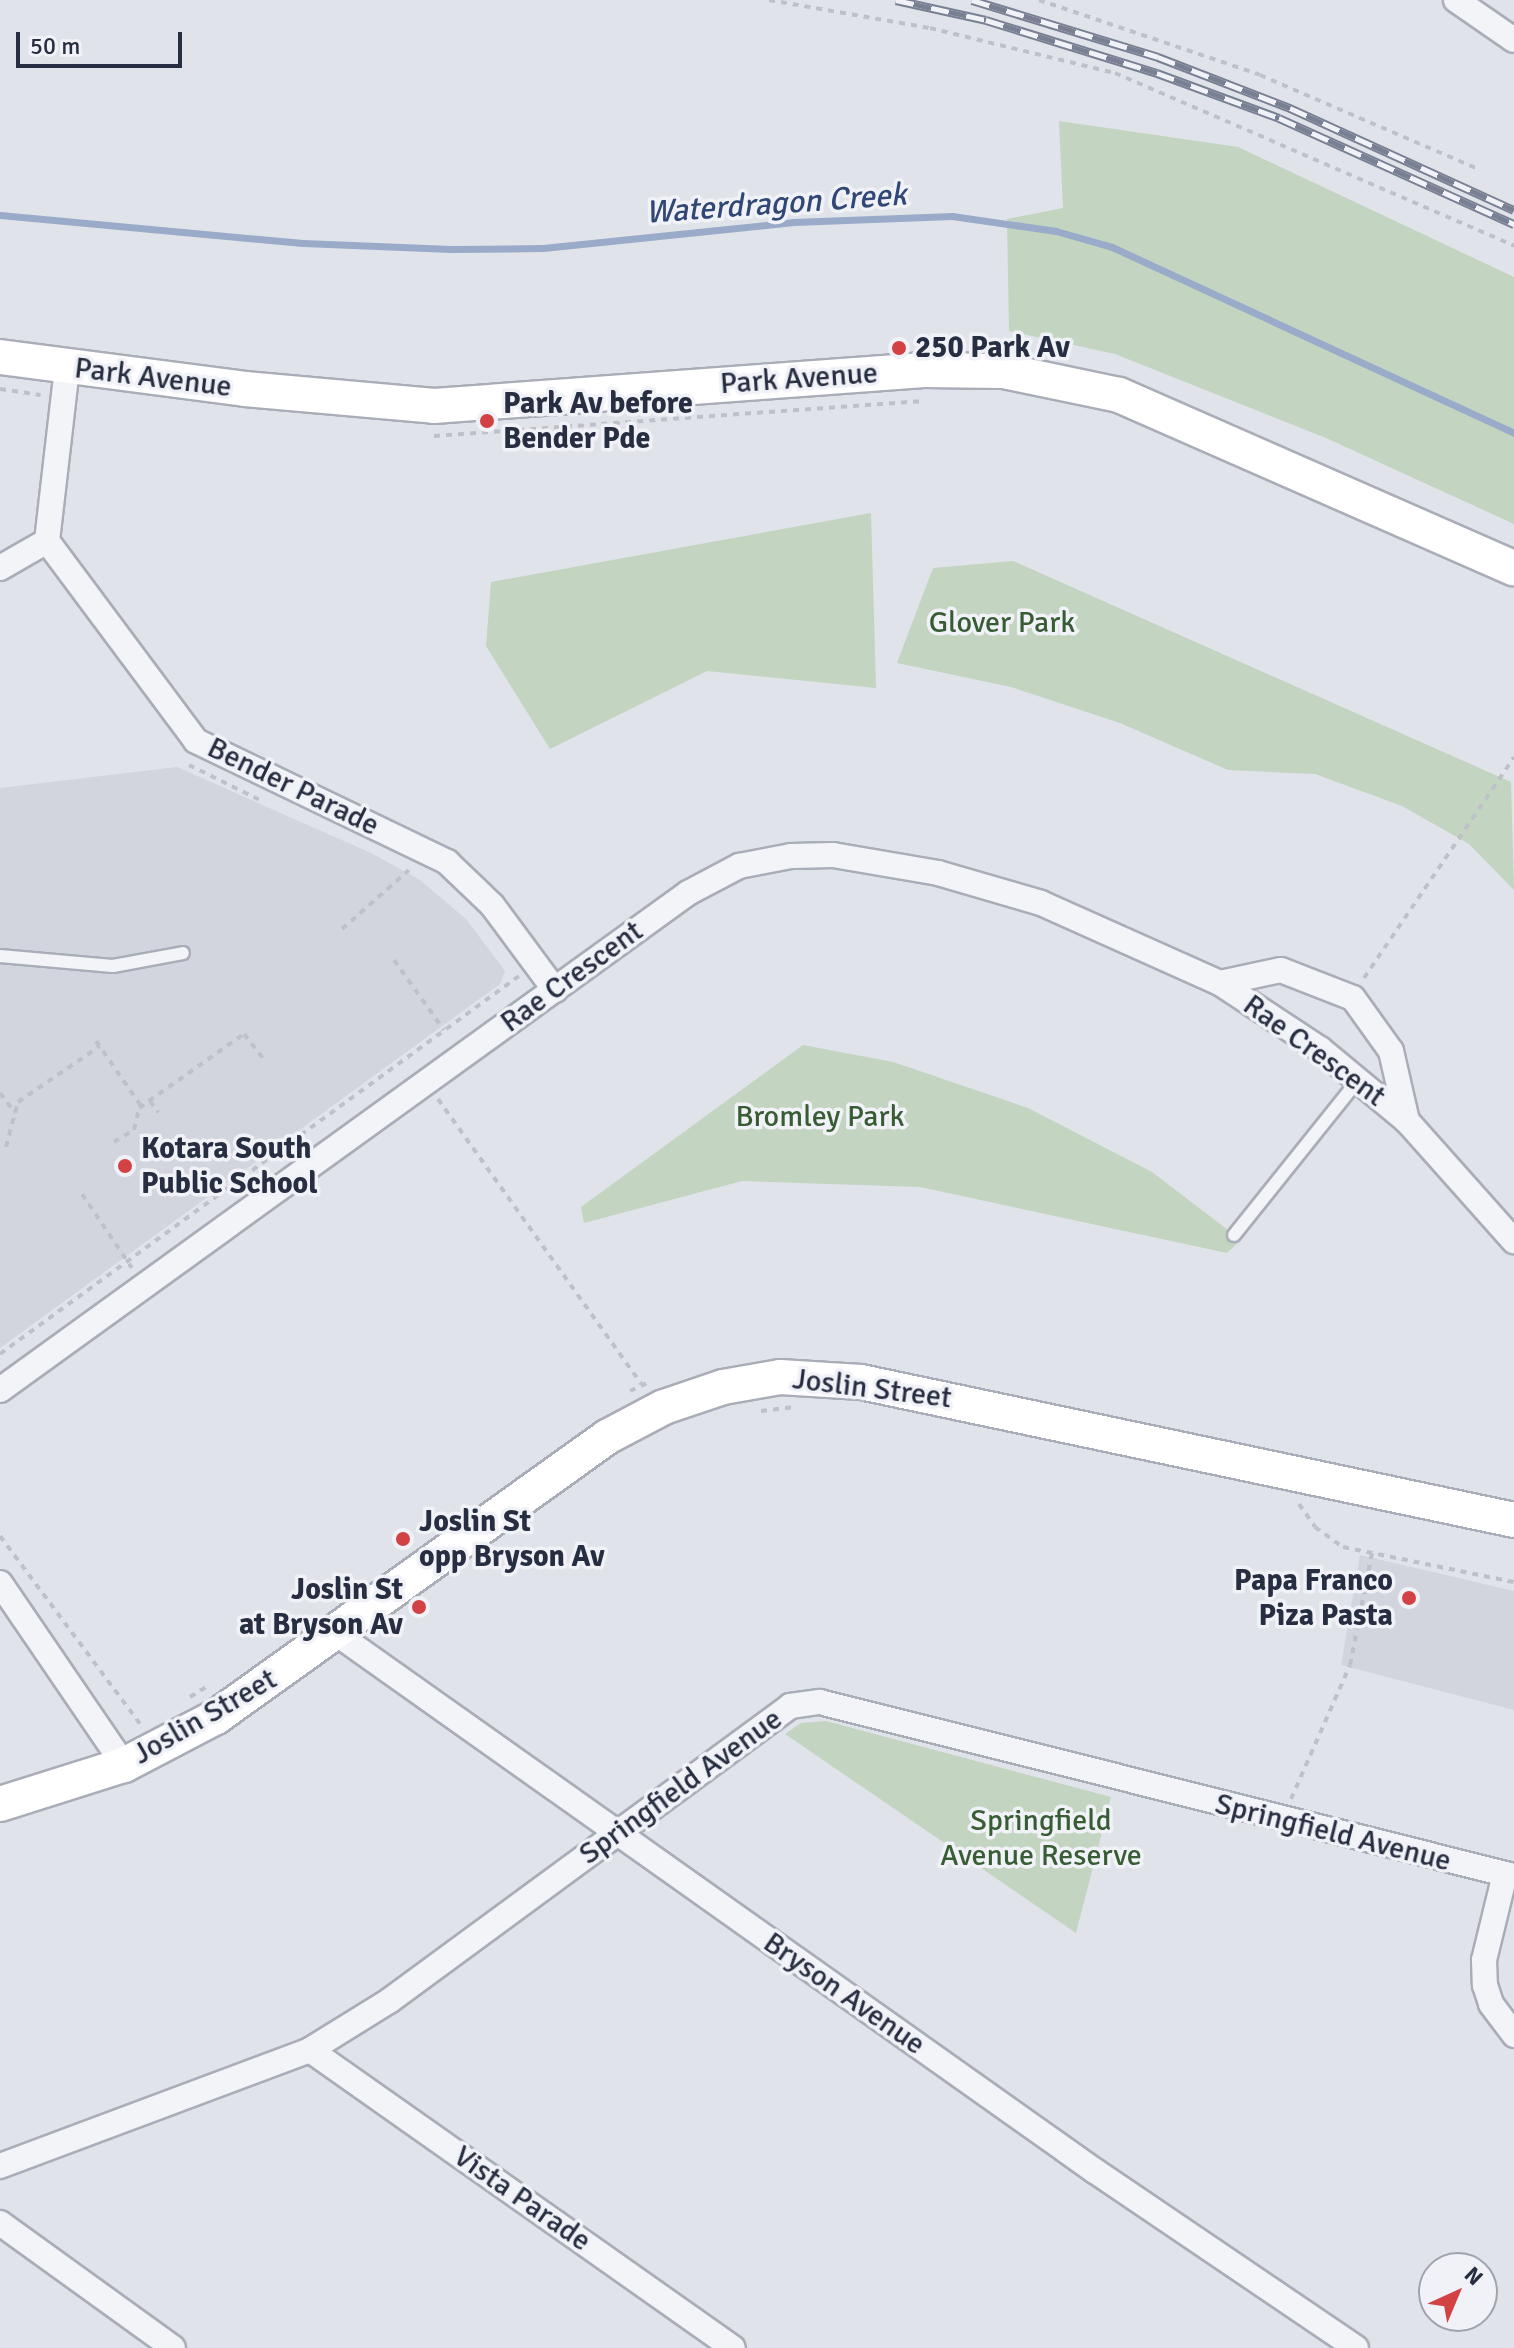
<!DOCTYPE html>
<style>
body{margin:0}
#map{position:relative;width:1514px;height:2348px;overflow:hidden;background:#e0e3e9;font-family:Signika,sans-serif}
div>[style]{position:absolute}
.built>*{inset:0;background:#d2d5de}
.green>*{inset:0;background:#c3d4c1}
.stream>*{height:7px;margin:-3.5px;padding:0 3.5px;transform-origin:3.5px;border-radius:3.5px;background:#9aabca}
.path>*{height:4px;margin-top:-2px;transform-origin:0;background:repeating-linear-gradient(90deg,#bec1c8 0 6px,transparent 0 12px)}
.roads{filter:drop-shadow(2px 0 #a9adb7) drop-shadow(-2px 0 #a9adb7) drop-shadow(0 2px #a9adb7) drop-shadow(0 -2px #a9adb7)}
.lane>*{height:12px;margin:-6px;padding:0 6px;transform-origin:6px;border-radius:6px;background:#f3f4f8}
.street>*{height:24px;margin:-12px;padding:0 12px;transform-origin:12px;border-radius:12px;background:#f3f4f8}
.secondary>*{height:34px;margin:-17px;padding:0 17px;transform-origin:17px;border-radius:17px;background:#fff}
.rail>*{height:9px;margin-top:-4.5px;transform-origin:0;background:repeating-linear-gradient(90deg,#f0f2f7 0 18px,#798093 0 36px);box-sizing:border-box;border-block:2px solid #798093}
.dots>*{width:22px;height:22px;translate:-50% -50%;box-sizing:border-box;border:4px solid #f0f2f7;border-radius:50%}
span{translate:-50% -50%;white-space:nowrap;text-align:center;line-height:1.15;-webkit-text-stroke:7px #f0f2f7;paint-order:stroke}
.poi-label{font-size:30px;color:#282e41;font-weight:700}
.left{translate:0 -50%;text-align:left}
.right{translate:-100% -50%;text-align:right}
.street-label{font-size:30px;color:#282e41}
.park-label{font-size:30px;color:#385d35}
.water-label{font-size:32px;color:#314776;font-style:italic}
.north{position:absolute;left:1418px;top:2252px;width:80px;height:80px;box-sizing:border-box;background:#f0f2f7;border:2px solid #a0a4ae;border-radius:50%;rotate:44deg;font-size:22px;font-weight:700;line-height:32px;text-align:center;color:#282e41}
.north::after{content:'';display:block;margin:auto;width:28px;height:36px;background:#d24245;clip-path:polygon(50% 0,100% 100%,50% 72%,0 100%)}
.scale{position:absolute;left:16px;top:32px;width:166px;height:36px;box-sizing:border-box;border:4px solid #282e41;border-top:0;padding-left:10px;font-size:24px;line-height:28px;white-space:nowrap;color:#282e41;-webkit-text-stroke:6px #f0f2f7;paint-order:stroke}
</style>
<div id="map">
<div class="built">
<i style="clip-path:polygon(177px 767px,371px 853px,420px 880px,466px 919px,505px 971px,500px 984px,0 1348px,0 788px)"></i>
<i style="clip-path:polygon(1360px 1555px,1514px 1591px,1514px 1710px,1341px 1665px)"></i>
</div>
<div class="green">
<i style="clip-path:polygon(1059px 121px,1238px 147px,1514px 277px,1514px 524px,1326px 438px,1115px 354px,1009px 331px,1007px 219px,1063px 208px)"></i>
<i style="clip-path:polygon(871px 513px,876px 688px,707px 671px,550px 749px,486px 646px,491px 582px)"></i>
<i style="clip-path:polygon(1013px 561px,1511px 782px,1514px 890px,1469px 844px,1402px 806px,1315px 774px,1228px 770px,1120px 723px,1011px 687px,897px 663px,933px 568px)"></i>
<i style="clip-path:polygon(803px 1045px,893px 1062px,1028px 1108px,1152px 1172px,1241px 1240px,1227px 1253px,920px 1187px,742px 1181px,584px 1223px,581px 1207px)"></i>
<i style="clip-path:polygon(826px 1721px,1111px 1797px,1076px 1933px,785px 1734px,801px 1723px)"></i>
</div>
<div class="stream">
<i style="left:0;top:215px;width:304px;rotate:5.3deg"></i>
<i style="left:303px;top:243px;width:148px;rotate:2.3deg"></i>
<i style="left:451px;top:249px;width:92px;rotate:-0.6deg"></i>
<i style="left:543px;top:248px;width:252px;rotate:-5.9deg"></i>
<i style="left:794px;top:222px;width:158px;rotate:-2.2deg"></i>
<i style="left:952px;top:216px;width:105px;rotate:8.2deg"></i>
<i style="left:1056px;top:231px;width:58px;rotate:15.9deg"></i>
<i style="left:1112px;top:247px;width:443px;rotate:24.8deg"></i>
</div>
<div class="path">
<i style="left:769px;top:0;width:163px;rotate:9.9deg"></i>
<i style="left:930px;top:28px;width:190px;rotate:13.7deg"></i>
<i style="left:1115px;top:73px;width:435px;rotate:23.4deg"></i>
<i style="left:1039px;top:0;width:233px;rotate:18.7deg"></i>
<i style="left:1260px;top:75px;width:237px;rotate:23.3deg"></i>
<i style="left:0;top:389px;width:41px;rotate:8.3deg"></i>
<i style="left:434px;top:436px;width:487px;rotate:-4.1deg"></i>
<i style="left:189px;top:765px;width:84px;rotate:26.3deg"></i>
<i style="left:342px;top:929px;width:89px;rotate:-41.4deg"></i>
<i style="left:394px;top:960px;width:86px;rotate:54.5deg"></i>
<i style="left:1364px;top:978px;width:267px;rotate:-55.8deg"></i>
<i style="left:96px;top:1041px;width:79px;rotate:55.3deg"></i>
<i style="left:0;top:1093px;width:25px;rotate:53deg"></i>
<i style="left:438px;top:1099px;width:350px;rotate:54.5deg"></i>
<i style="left:150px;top:1101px;width:14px;rotate:54deg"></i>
<i style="left:114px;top:1142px;width:23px;rotate:-31deg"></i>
<i style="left:134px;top:1130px;width:23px;rotate:-77deg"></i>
<i style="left:139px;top:1108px;width:128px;rotate:-35.2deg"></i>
<i style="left:244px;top:1034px;width:33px;rotate:52deg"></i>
<i style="left:6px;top:1147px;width:47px;rotate:-75.1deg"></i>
<i style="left:18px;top:1102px;width:99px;rotate:-34.3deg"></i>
<i style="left:82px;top:1194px;width:89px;rotate:56deg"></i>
<i style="left:0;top:1354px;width:642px;rotate:-36.07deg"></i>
<i style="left:630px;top:1391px;width:19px;rotate:-25deg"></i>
<i style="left:761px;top:1411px;width:31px;rotate:-7deg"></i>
<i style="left:1299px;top:1504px;width:28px;rotate:55deg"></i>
<i style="left:1315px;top:1527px;width:34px;rotate:36deg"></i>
<i style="left:1343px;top:1547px;width:175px;rotate:11.6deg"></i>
<i style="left:0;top:1536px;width:234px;rotate:53.3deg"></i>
<i style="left:190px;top:1697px;width:19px;rotate:-32deg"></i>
<i style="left:1291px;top:1799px;width:146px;rotate:-66.2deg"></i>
<i style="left:1350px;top:1665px;width:114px;rotate:-78.9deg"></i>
</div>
<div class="roads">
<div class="lane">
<i style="left:0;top:956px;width:113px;rotate:5.1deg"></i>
<i style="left:113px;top:966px;width:71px;rotate:-10.5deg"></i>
<i style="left:1234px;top:1235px;width:198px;rotate:-51.3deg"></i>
</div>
<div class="street">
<i style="left:1456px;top:0;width:70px;rotate:34.6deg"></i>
<i style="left:67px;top:368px;width:174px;rotate:96.6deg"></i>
<i style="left:47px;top:541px;width:249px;rotate:53.3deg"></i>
<i style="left:196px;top:741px;width:279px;rotate:25.7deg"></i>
<i style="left:447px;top:862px;width:62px;rotate:43.7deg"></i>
<i style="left:492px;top:905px;width:106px;rotate:53.5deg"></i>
<i style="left:0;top:568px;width:54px;rotate:-29.9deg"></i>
<i style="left:1220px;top:983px;width:62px;rotate:-12deg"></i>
<i style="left:1281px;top:970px;width:77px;rotate:21.3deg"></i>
<i style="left:1353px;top:998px;width:65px;rotate:54.4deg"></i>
<i style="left:1391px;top:1051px;width:72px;rotate:77.1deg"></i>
<i style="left:0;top:1390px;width:849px;rotate:-35.84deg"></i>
<i style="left:688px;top:893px;width:58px;rotate:-27.9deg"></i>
<i style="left:739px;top:866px;width:53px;rotate:-10.9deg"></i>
<i style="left:791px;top:856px;width:42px;rotate:-1.4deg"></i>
<i style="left:833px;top:855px;width:107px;rotate:9.7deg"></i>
<i style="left:938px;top:873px;width:107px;rotate:16.2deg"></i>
<i style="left:1041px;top:903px;width:196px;rotate:24.1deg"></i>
<i style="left:1220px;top:983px;width:120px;rotate:33.4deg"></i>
<i style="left:1320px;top:1049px;width:113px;rotate:39.6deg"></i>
<i style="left:1407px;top:1121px;width:161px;rotate:48.3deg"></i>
<i style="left:0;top:1583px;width:220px;rotate:55.7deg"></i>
<i style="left:337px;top:1634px;width:929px;rotate:35.32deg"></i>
<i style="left:1095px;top:2171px;width:315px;rotate:34.1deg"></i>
<i style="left:1505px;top:1874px;width:89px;rotate:103.7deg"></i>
<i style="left:1484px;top:1960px;width:25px;rotate:88deg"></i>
<i style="left:1485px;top:1985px;width:20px;rotate:72deg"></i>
<i style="left:1491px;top:2004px;width:39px;rotate:53deg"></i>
<i style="left:310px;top:2050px;width:517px;rotate:35.16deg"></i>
<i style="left:0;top:2166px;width:331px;rotate:-20.5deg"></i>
<i style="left:310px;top:2050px;width:93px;rotate:-31.8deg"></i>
<i style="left:389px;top:2001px;width:498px;rotate:-36.3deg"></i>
<i style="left:790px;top:1706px;width:30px;rotate:-8deg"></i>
<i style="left:820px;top:1702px;width:715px;rotate:14.08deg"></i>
<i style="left:0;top:2223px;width:213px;rotate:35.8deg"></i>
</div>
<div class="secondary">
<i style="left:0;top:357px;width:247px;rotate:7.4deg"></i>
<i style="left:245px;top:389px;width:190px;rotate:5.1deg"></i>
<i style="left:434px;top:406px;width:491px;rotate:-4.2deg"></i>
<i style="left:924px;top:370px;width:80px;rotate:0.7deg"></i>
<i style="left:1004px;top:371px;width:117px;rotate:11.8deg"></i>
<i style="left:1119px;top:395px;width:431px;rotate:23.7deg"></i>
<i style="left:0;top:1804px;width:130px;rotate:-17.5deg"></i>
<i style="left:124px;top:1765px;width:104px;rotate:-27.6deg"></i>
<i style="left:216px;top:1717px;width:481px;rotate:-35.6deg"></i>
<i style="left:607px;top:1437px;width:64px;rotate:-27.8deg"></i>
<i style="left:664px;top:1407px;width:62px;rotate:-18.7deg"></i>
<i style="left:723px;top:1387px;width:58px;rotate:-10deg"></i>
<i style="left:780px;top:1377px;width:81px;rotate:3.5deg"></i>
<i style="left:861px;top:1382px;width:667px;rotate:11.93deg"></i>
</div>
</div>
<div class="rail">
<i style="left:896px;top:0;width:92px;rotate:12.5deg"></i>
<i style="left:986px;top:20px;width:179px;rotate:17.2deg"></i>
<i style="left:1157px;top:73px;width:130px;rotate:20.2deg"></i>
<i style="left:1279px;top:118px;width:258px;rotate:24.3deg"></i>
<i style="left:972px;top:0;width:195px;rotate:17deg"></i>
<i style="left:1158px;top:57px;width:142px;rotate:21.1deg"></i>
<i style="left:1290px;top:108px;width:246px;rotate:24.5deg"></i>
</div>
<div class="dots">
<i style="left:899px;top:348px;background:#d24245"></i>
<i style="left:487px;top:421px;background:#d24245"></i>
<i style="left:125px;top:1166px;background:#d24245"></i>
<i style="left:403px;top:1539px;background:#d24245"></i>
<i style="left:1409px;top:1598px;background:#d24245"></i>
<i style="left:419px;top:1607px;background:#d24245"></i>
</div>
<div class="poi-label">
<span class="left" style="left:915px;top:348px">250 Park Av</span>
<span class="left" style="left:503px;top:421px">Park Av before<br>Bender Pde</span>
<span class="left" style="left:141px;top:1166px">Kotara South<br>Public School</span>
<span class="left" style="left:419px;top:1539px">Joslin St<br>opp Bryson Av</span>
<span class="right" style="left:1393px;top:1598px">Papa Franco<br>Piza Pasta</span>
<span class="right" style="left:403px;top:1607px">Joslin St<br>at Bryson Av</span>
</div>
<div class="street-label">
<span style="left:153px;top:378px;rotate:7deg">Park Avenue</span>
<span style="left:799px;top:379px;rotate:-4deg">Park Avenue</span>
<span style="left:293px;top:787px;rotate:26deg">Bender Parade</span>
<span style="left:572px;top:977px;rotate:-36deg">Rae Crescent</span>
<span style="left:1314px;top:1051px;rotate:36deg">Rae Crescent</span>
<span style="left:872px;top:1389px;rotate:7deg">Joslin Street</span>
<span style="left:205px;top:1717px;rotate:-30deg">Joslin Street</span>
<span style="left:681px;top:1787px;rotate:-36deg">Springfield Avenue</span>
<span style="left:1333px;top:1833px;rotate:14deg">Springfield Avenue</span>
<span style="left:844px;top:1994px;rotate:35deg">Bryson Avenue</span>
<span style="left:522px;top:2199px;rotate:35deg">Vista Parade</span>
</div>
<div class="park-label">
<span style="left:1002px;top:623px">Glover Park</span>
<span style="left:820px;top:1117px">Bromley Park</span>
<span style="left:1041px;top:1838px">Springfield<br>Avenue Reserve</span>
</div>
<div class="water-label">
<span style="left:776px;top:204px;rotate:-4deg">Waterdragon Creek</span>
</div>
<div class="north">N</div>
<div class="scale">50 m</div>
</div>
